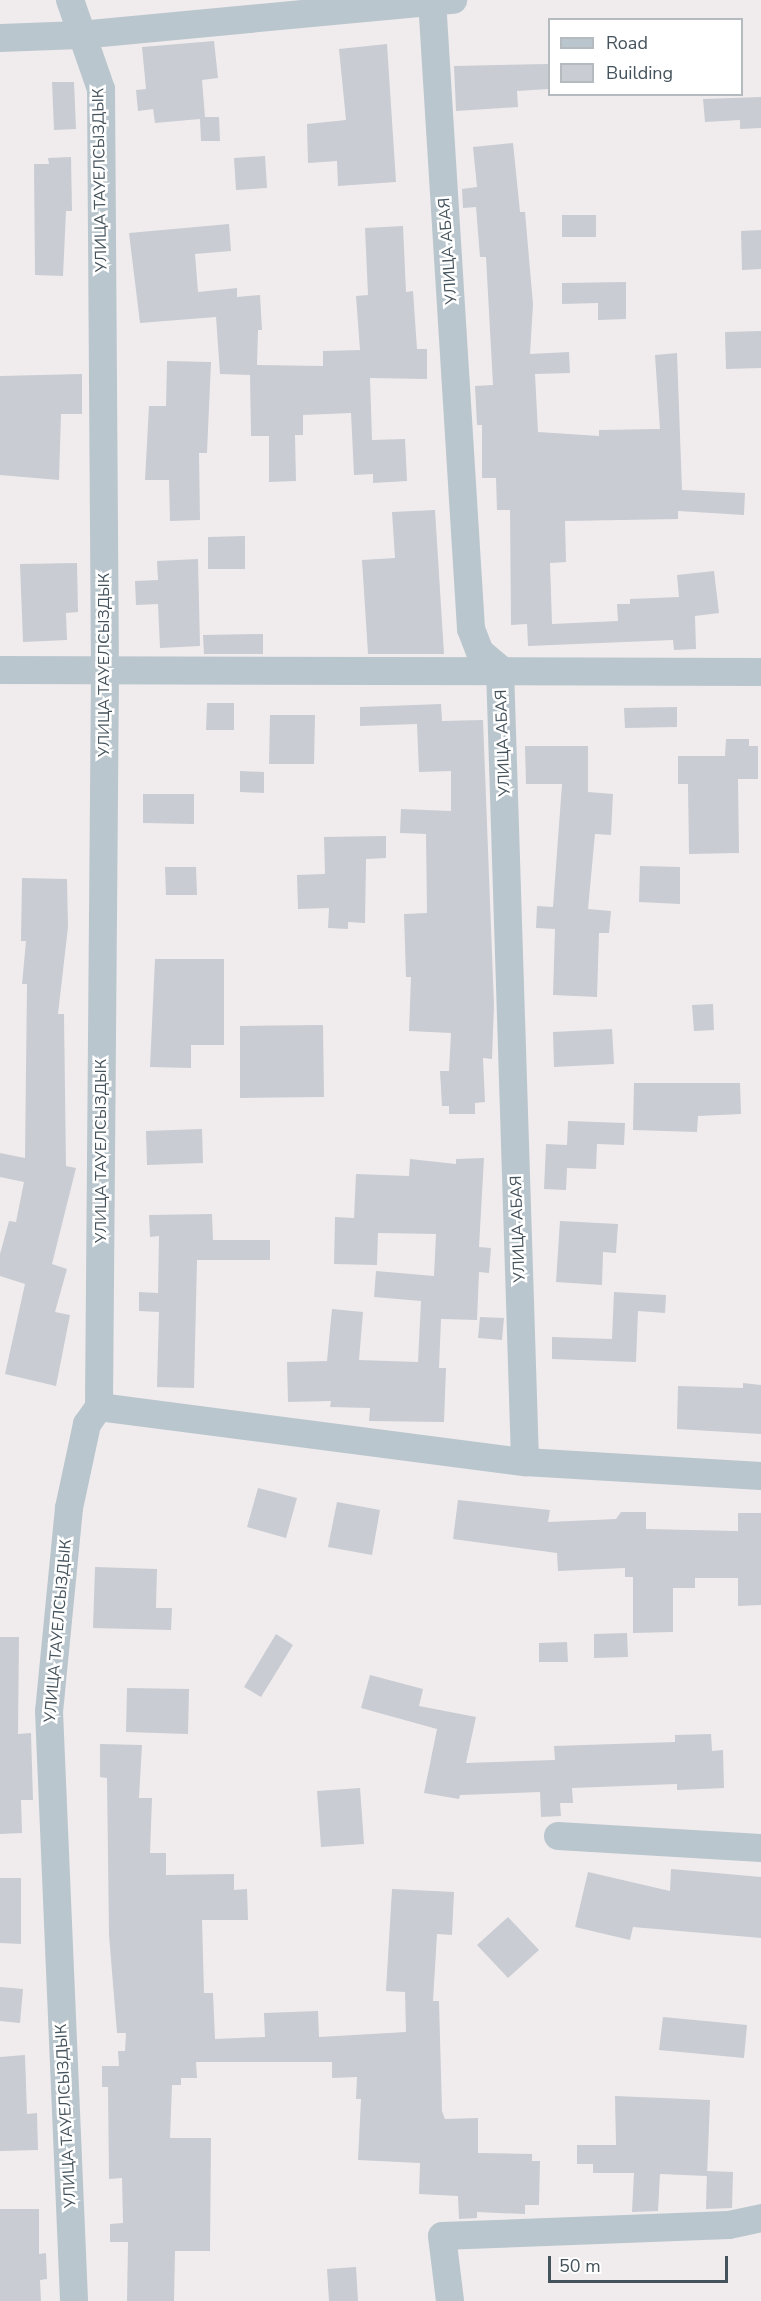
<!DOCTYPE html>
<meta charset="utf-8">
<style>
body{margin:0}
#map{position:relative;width:761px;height:2301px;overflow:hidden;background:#f0eced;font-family:"Nunito Sans",sans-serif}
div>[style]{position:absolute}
.building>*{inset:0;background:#c9ccd2}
.street>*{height:28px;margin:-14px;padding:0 14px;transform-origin:14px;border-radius:14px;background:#bac6cd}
span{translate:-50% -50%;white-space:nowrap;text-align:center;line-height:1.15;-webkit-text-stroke:5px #fff;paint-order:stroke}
.street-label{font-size:16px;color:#44525b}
.legend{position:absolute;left:548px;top:18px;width:195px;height:78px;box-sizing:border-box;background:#fff;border:2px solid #b4babd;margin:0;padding:8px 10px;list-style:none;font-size:18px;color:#44525b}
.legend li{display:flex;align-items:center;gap:12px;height:30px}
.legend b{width:30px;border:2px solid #b4babd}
.scale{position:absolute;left:548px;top:2256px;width:180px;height:27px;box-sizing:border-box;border:3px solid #44525b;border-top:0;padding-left:8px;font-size:18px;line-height:21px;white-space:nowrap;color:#44525b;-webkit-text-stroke:4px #fff;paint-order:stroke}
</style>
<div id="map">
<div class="building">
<i style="clip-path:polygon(214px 41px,218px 78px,202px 80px,205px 117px,219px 117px,220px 141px,201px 141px,200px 119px,155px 123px,153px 109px,138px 111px,136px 90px,146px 89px,142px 47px)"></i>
<i style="clip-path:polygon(387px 44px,396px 182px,338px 186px,337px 161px,308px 163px,307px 124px,346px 120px,339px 49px)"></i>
<i style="clip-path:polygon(549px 64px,549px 89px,517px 91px,518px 107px,456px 111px,454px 66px)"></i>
<i style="clip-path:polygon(52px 82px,74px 82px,76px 129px,54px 130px)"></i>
<i style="clip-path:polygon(761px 97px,761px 128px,740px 129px,740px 120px,705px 122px,703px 99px)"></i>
<i style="clip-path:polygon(513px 143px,520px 212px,525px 212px,533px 304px,530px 354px,569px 352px,570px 373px,535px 374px,538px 432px,599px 436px,599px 430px,660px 429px,655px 355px,677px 353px,682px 490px,745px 493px,744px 515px,678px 511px,678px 519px,565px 521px,566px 562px,550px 563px,552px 624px,618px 621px,617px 604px,630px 604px,630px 599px,679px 597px,677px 575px,714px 571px,719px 613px,695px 616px,696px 649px,674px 650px,673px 640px,528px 646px,527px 624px,511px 625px,510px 510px,497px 510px,496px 478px,482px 478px,482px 425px,477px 425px,475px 386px,493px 385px,486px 257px,480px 257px,476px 207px,463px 208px,462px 189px,477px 187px,473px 147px)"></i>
<i style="clip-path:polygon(265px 156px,267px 188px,236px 190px,234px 158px)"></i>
<i style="clip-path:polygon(71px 157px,72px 211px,66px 211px,63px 276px,35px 275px,34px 164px,49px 164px,48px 158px)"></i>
<i style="clip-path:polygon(562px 215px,596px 215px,596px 237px,562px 237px)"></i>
<i style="clip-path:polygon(229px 224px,231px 251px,195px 254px,198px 292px,237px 288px,237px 297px,260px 295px,262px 330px,258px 330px,257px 365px,323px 366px,323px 351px,360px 350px,356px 296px,368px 295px,365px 228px,403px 226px,406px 292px,413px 291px,417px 349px,427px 349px,427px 379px,370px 378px,372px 440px,405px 439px,407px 481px,373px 483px,373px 474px,354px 475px,351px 413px,303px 415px,303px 435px,295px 435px,296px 481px,269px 482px,269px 436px,251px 436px,250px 375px,220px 374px,216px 317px,140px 323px,129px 233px)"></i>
<i style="clip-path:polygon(761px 230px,761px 269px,742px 270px,741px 231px)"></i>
<i style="clip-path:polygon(626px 282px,626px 319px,598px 320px,598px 303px,562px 304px,562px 283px)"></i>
<i style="clip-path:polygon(761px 331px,761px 368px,726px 369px,725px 332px)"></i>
<i style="clip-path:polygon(167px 361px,211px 362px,207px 453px,199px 453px,200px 520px,170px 521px,169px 480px,145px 480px,149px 406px,166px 406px)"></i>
<i style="clip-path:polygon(82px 374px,82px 414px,61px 414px,59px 480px,0 475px,0 376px)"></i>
<i style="clip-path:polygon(435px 510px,444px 654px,368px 654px,362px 560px,395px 558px,392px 512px)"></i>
<i style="clip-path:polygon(245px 536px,245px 569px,208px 569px,208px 537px)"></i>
<i style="clip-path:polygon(198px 559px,200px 646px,160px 648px,158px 604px,136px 605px,135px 581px,158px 580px,157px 561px)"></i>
<i style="clip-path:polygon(77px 563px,78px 612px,66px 613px,67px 640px,23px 642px,20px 564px)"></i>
<i style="clip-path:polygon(263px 634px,263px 654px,204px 654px,203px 635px)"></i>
<i style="clip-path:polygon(207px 703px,234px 703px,234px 730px,206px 730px)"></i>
<i style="clip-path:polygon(441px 704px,442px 721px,483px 720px,494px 1005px,492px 1059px,483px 1058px,485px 1102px,475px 1103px,475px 1114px,449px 1114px,449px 1106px,442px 1106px,440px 1071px,449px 1071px,451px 1033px,409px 1031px,411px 977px,406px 977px,404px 914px,427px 913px,426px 834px,400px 833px,401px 809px,451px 811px,451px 771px,419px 772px,417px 724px,360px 726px,360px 707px)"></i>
<i style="clip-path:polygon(677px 707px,677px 727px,625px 728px,624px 708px)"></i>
<i style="clip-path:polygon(270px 715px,315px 715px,314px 764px,269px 764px)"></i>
<i style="clip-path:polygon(726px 739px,749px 739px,749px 746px,758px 746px,758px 779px,738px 779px,739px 853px,689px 854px,688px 784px,678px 784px,678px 756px,725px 756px)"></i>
<i style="clip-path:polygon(525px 746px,588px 746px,588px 792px,613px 794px,611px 835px,595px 834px,588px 909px,611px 911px,609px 933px,599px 933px,597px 997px,553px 995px,555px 929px,536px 928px,537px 906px,553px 907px,562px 784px,526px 784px)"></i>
<i style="clip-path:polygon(240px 771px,264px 772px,264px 793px,240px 792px)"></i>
<i style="clip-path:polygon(143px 794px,194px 794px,194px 824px,143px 823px)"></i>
<i style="clip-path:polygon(386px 836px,386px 858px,366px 859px,365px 923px,348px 922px,348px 929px,328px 928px,329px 908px,298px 909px,297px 875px,325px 874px,324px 837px)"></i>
<i style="clip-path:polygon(640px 866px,680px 867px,680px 904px,639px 902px)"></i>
<i style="clip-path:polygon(165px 867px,196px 867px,197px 895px,166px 895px)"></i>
<i style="clip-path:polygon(22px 878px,67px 879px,68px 927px,58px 1014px,64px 1014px,66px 1166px,76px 1168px,52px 1264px,67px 1269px,55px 1312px,70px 1315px,56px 1386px,5px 1374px,25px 1284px,0 1276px,0 1254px,9px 1221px,16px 1222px,24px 1182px,0 1177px,0 1153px,25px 1158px,27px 984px,22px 984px,26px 941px,21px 941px)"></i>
<i style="clip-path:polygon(155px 959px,224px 959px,224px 1045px,191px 1045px,191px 1068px,150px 1067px)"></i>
<i style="clip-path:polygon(713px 1004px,714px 1030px,694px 1031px,692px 1005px)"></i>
<i style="clip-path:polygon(323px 1025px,324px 1097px,240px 1098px,240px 1026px)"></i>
<i style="clip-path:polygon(612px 1029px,614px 1064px,554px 1067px,553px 1032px)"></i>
<i style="clip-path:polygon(634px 1083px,740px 1083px,741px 1114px,698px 1116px,697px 1132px,633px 1130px)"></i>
<i style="clip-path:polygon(568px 1121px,625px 1123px,624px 1145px,597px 1144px,596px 1169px,567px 1168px,566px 1190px,544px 1189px,546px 1144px,567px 1145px)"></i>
<i style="clip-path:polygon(202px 1129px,203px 1163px,147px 1165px,146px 1131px)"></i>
<i style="clip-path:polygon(484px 1158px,479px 1247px,491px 1248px,489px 1273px,479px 1272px,477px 1320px,441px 1319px,439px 1368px,446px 1368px,444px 1422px,369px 1421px,370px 1408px,330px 1407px,331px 1401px,288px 1402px,287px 1362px,327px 1361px,332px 1309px,363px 1312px,359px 1360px,418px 1362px,421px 1301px,374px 1297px,376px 1271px,434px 1276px,436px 1234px,378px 1233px,377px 1265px,334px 1264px,335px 1217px,354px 1218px,356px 1174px,409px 1176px,410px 1159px,456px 1164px,456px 1159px)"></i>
<i style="clip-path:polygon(212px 1214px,213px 1240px,270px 1240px,270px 1260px,197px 1260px,194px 1388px,157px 1387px,159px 1312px,139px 1311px,139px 1292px,158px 1293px,159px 1236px,150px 1237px,149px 1215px)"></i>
<i style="clip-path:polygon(560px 1221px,618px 1224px,616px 1253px,603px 1252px,602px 1285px,556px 1282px)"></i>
<i style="clip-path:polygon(614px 1292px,666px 1295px,665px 1313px,638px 1311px,636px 1362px,552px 1359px,552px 1337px,612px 1339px)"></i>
<i style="clip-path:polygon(480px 1317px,504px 1318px,502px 1340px,478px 1338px)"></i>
<i style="clip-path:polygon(743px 1383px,761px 1385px,761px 1434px,677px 1429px,678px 1386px,743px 1388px)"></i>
<i style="clip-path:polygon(258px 1488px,297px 1498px,286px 1538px,247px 1527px)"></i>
<i style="clip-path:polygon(458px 1500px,550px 1510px,548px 1522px,616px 1519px,621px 1512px,646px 1512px,646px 1529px,738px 1531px,738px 1513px,761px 1513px,761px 1605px,738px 1606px,738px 1578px,695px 1578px,695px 1588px,673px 1588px,673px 1632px,633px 1633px,633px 1577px,625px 1577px,625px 1568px,558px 1571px,557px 1553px,453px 1539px)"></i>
<i style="clip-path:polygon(337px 1502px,380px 1510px,372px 1555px,328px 1547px)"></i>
<i style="clip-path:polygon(95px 1567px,157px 1569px,156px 1608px,172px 1608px,171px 1630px,93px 1628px)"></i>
<i style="clip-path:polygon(627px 1633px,628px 1657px,594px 1658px,594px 1634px)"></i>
<i style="clip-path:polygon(276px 1634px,293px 1645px,261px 1697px,244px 1687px)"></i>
<i style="clip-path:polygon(0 1637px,19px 1637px,18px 1734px,31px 1733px,33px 1800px,21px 1800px,22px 1833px,0 1834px)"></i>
<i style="clip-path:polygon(567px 1642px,568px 1662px,539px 1662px,539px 1643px)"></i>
<i style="clip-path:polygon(370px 1675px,423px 1689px,419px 1706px,476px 1717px,466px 1763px,555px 1760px,554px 1746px,675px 1742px,675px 1735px,711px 1734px,712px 1751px,723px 1750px,724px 1788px,677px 1790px,677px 1784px,572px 1788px,573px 1803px,560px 1803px,561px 1816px,541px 1817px,540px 1792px,460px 1795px,459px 1799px,424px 1793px,437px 1729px,361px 1708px)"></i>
<i style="clip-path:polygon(127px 1688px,189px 1689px,188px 1734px,126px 1732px)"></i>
<i style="clip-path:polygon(100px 1744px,142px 1745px,139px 1798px,152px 1798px,150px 1853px,166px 1853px,166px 1875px,234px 1874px,234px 1890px,247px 1889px,248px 1920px,202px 1920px,204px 1993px,213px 1993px,215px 2039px,265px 2037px,264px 2013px,318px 2011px,319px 2037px,406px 2032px,405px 1992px,386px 1991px,392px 1889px,454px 1892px,452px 1935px,437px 1934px,433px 2001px,439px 2001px,442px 2111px,445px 2119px,478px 2118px,478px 2153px,532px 2154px,532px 2161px,540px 2161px,539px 2205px,525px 2205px,525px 2214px,477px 2212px,477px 2218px,459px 2219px,458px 2196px,419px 2194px,420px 2163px,358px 2160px,361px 2099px,356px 2099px,357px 2077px,332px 2078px,332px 2062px,196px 2062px,197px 2078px,181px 2078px,181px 2085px,172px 2085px,170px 2138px,211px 2138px,210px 2251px,175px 2251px,174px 2301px,127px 2301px,128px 2242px,110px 2242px,110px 2224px,123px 2223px,122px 2178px,109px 2179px,108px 2087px,102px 2087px,102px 2066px,119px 2066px,118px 2051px,125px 2051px,126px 2033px,117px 2033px,109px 1935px,107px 1778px,100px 1777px)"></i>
<i style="clip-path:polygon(360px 1788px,364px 1844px,321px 1847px,317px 1791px)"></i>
<i style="clip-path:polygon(671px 1869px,761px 1877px,761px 1938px,633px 1927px,630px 1940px,575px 1927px,588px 1872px,670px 1891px)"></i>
<i style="clip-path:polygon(0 1878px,21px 1878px,21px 1944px,0 1943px)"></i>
<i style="clip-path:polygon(508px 1917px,539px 1950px,508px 1978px,477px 1945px)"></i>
<i style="clip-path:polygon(0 1987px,23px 1989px,20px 2023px,0 2021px)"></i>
<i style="clip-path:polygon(663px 2017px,747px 2025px,744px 2058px,659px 2050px)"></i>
<i style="clip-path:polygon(25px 2055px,27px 2114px,37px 2113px,38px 2150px,0 2151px,0 2057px)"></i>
<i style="clip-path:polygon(615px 2096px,710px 2100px,707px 2176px,660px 2174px,658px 2211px,632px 2212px,634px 2173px,593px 2173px,593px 2164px,577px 2164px,577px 2145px,616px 2145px)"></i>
<i style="clip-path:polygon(707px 2171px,733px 2172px,732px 2208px,706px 2209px)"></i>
<i style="clip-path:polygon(0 2209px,39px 2209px,39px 2254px,46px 2253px,47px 2279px,40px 2280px,41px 2301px,0 2301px)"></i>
<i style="clip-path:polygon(356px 2267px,358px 2301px,329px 2301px,327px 2269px)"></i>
</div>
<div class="street">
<i style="left:70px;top:0;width:94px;rotate:70.8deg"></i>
<i style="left:101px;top:89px;width:583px;rotate:89.61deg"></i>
<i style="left:105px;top:672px;width:735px;rotate:90.47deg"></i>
<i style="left:99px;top:1407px;width:21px;rotate:125deg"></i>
<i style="left:87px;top:1424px;width:86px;rotate:102.1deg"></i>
<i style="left:69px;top:1508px;width:204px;rotate:95.6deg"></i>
<i style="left:49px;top:1711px;width:591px;rotate:87.57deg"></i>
<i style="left:432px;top:0;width:630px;rotate:86.45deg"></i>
<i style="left:471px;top:629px;width:25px;rotate:69deg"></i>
<i style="left:480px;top:652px;width:26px;rotate:40deg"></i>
<i style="left:500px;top:669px;width:793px;rotate:88.19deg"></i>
<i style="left:0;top:38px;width:80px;rotate:-2.1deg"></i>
<i style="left:80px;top:35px;width:375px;rotate:-5.4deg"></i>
<i style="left:0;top:670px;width:761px;rotate:0.15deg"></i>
<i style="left:99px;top:1407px;width:430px;rotate:7.4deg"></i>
<i style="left:525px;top:1462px;width:236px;rotate:3.4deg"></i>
<i style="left:558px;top:1836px;width:203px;rotate:3.4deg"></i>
<i style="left:450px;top:2301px;width:65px;rotate:-97deg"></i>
<i style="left:442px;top:2236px;width:287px;rotate:-2.2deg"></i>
<i style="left:729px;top:2225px;width:33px;rotate:-12deg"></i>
</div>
<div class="street-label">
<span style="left:100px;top:180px;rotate:-91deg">УЛИЦА ТАУЕЛСЫЗДЫК</span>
<span style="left:448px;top:251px;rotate:-94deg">УЛИЦА АБАЯ</span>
<span style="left:104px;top:665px;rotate:-90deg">УЛИЦА ТАУЕЛСЫЗДЫК</span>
<span style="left:503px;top:743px;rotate:-92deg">УЛИЦА АБАЯ</span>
<span style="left:101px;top:1151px;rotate:-90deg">УЛИЦА ТАУЕЛСЫЗДЫК</span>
<span style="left:518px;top:1229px;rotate:-92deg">УЛИЦА АБАЯ</span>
<span style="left:58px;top:1631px;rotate:-85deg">УЛИЦА ТАУЕЛСЫЗДЫК</span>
<span style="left:66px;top:2116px;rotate:-93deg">УЛИЦА ТАУЕЛСЫЗДЫК</span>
</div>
<ul class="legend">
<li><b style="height:8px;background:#bac6cd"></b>Road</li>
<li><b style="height:16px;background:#c9ccd2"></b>Building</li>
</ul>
<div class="scale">50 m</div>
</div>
